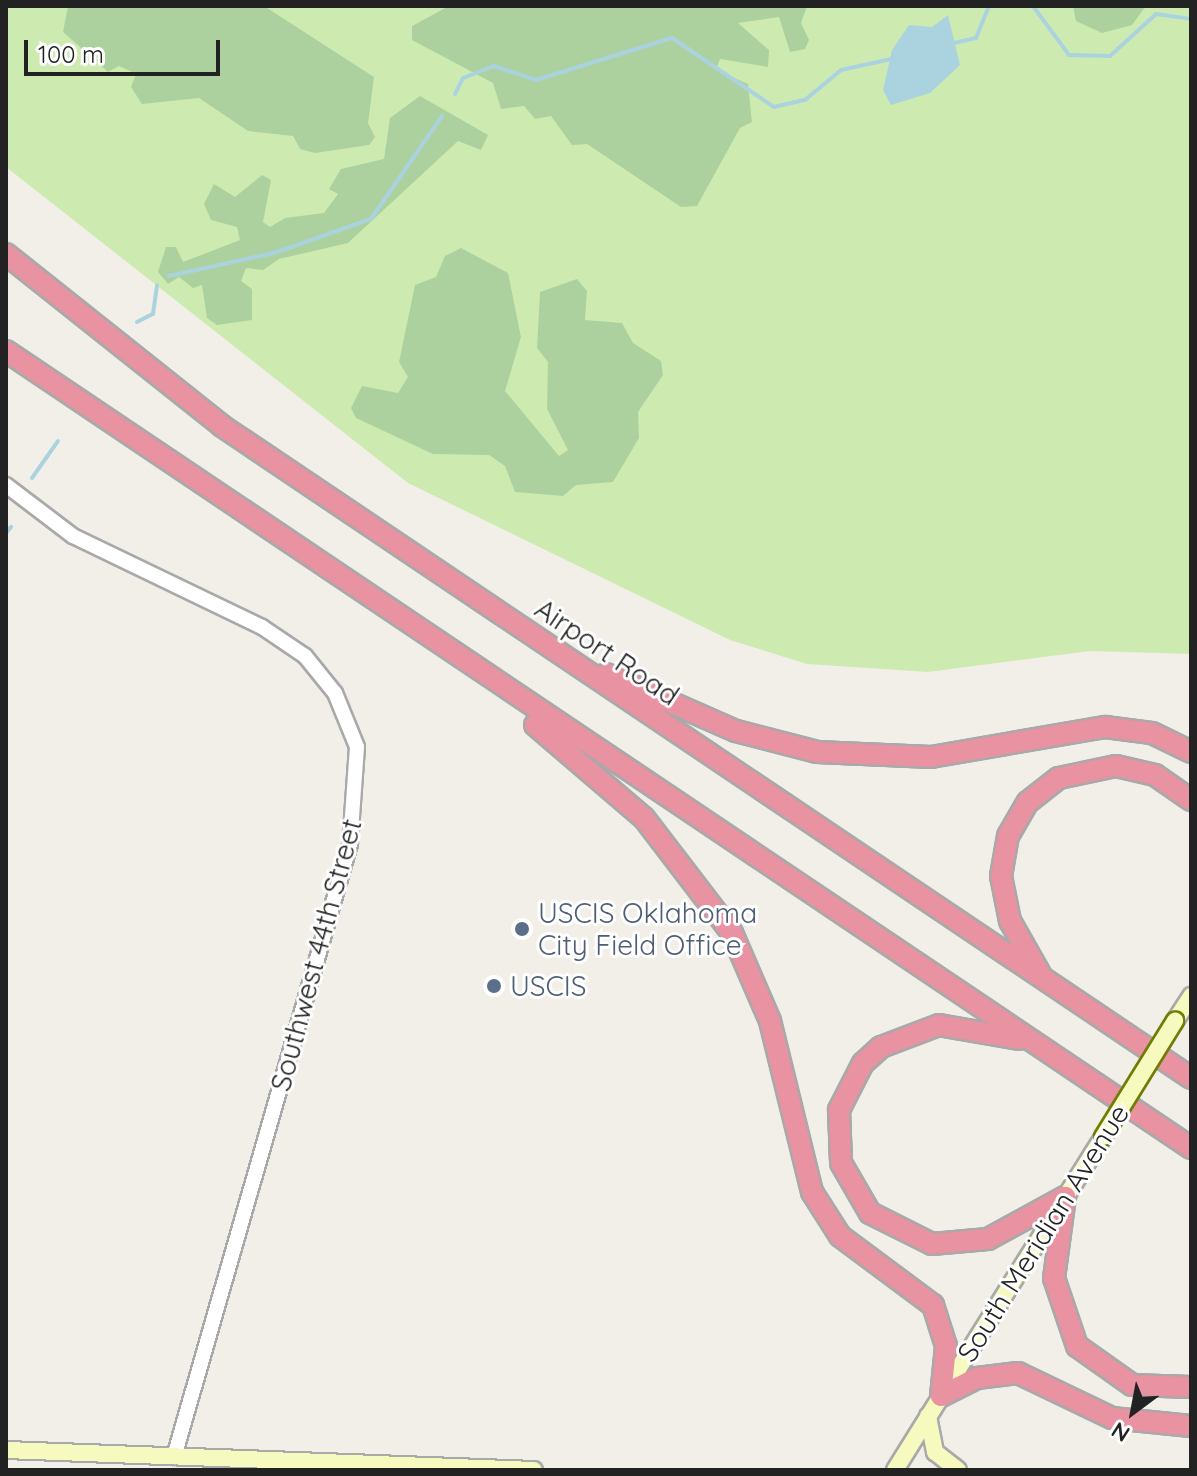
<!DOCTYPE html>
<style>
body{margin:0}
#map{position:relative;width:1197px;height:1476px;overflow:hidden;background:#f2efe9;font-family:Quicksand,sans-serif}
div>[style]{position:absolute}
.grass>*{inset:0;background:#cdebb0}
.forest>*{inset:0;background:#add19e}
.water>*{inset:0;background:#aad3df}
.stream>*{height:4px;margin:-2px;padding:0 2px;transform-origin:2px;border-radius:2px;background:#aad3df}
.roads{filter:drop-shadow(2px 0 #a9a9a9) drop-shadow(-2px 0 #a9a9a9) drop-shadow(0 2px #a9a9a9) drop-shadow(0 -2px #a9a9a9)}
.tertiary>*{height:14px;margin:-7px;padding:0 7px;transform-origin:7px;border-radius:7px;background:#fff}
.secondary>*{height:16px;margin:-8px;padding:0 8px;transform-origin:8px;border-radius:8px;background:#f7fabf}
.motorway>*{height:20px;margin:-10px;padding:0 10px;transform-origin:10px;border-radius:10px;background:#e892a2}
.bridges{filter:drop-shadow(2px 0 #707d05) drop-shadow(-2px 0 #707d05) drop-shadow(0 2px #707d05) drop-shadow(0 -2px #707d05)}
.secondary-bridge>*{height:16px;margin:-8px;padding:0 8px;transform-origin:8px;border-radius:8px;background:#f7fabf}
.dots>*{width:22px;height:22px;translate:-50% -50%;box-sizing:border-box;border:4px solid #fff;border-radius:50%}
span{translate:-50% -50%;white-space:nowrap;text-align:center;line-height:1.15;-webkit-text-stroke:6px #fff;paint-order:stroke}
.street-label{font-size:28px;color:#222}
.service-label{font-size:28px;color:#4e5e75}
.left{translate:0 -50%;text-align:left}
.frame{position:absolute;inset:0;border:8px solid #222;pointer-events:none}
.north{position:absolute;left:1093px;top:1372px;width:80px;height:80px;-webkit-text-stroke:6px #fff;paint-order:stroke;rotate:212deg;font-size:22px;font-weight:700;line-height:32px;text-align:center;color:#222}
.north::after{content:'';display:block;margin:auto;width:28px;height:36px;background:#222;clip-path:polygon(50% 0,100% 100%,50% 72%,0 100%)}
.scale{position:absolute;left:24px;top:40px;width:196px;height:36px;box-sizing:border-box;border:4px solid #222;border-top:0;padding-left:10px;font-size:24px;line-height:28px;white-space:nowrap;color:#222;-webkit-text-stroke:6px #fff;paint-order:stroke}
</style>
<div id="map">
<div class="grass">
<i style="clip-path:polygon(6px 6px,1191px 6px,1191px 654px,1090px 651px,928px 672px,807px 664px,730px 640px,408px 483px,6px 167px)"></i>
</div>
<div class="forest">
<i style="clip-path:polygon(68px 6px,264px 6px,374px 77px,368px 123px,375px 137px,369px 145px,315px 153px,300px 149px,293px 136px,248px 131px,199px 98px,142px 104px,131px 87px,136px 74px,119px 66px,108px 72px,63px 32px)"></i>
<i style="clip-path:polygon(449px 6px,807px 6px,801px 23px,809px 40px,805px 49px,790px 52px,779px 17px,738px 23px,769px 50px,768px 67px,720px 59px,716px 70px,748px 84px,752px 122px,740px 128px,697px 206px,681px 207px,587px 144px,572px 145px,551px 116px,535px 119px,524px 106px,501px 109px,493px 83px,412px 40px,412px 26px)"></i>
<i style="clip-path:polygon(1073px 6px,1146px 6px,1132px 25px,1102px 33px,1076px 21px)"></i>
<i style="clip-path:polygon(420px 96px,488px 135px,481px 150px,458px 141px,348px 243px,279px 259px,263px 270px,246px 268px,241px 281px,252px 289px,252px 320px,217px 325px,207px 318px,202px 285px,193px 288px,179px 277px,168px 284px,158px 272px,166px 247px,176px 247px,183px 262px,240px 240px,237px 227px,211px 220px,204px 204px,214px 184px,235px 197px,262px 175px,271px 180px,263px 222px,270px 227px,285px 218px,324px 213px,338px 194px,329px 189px,341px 169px,384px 159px,390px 118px)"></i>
<i style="clip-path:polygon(461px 248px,508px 273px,521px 337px,505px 391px,559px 456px,568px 450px,547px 409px,548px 362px,537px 348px,540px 292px,577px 279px,587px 291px,585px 320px,622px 323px,633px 343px,661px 361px,663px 375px,638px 412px,639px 438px,613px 482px,576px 485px,563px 496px,515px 492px,505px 466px,489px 455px,433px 454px,356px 418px,351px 408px,362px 386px,398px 393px,408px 377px,399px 362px,415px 285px,436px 277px,445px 256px)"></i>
</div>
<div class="water">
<i style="clip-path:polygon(948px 15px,960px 65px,930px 93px,891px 105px,883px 90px,892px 50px,909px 25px,932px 27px)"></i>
</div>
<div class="stream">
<i style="left:1033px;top:6px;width:61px;rotate:53.7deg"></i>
<i style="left:1069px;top:55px;width:41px;rotate:1.4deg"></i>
<i style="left:1110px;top:56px;width:62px;rotate:-42.4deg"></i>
<i style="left:1156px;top:14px;width:35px;rotate:8deg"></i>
<i style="left:954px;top:43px;width:23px;rotate:-13deg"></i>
<i style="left:976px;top:38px;width:35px;rotate:-68deg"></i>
<i style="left:455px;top:94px;width:18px;rotate:-63deg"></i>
<i style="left:463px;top:78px;width:33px;rotate:-21deg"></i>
<i style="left:494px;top:66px;width:44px;rotate:18.4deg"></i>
<i style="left:536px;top:80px;width:142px;rotate:-17.2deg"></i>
<i style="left:672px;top:38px;width:123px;rotate:34.1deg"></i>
<i style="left:774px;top:107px;width:32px;rotate:-13deg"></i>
<i style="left:805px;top:100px;width:47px;rotate:-39.8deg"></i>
<i style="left:841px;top:70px;width:56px;rotate:-12.3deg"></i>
<i style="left:169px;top:276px;width:107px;rotate:-12.4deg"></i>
<i style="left:274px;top:253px;width:103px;rotate:-19.3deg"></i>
<i style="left:371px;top:219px;width:125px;rotate:-55.4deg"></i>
<i style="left:137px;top:322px;width:18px;rotate:-27deg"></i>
<i style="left:153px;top:314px;width:29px;rotate:-82deg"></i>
<i style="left:32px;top:478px;width:45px;rotate:-54.9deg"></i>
<i style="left:6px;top:533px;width:8px;rotate:-50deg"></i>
</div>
<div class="roads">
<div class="tertiary">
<i style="left:6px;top:485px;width:84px;rotate:37.3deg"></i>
<i style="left:73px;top:536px;width:210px;rotate:25.7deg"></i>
<i style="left:262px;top:627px;width:52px;rotate:34deg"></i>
<i style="left:305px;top:656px;width:48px;rotate:51deg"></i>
<i style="left:335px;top:693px;width:58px;rotate:67.8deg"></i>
<i style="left:357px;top:747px;width:97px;rotate:94.1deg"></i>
<i style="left:350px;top:844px;width:638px;rotate:106.02deg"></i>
</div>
<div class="secondary">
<i style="left:1175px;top:1021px;width:30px;rotate:-57deg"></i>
<i style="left:928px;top:1416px;width:37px;rotate:79deg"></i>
<i style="left:935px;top:1452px;width:29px;rotate:38deg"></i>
<i style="left:6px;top:1450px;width:528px;rotate:2.17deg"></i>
<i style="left:895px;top:1470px;width:393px;rotate:-58deg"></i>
</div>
<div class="motorway">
<i style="left:6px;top:254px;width:276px;rotate:38.5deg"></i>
<i style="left:222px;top:426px;width:1168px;rotate:33.93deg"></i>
<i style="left:6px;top:351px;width:1428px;rotate:33.92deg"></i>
<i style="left:606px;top:674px;width:142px;rotate:23.7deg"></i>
<i style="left:736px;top:731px;width:84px;rotate:14.5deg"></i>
<i style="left:817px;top:752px;width:114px;rotate:2.5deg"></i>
<i style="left:931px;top:757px;width:177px;rotate:-9.8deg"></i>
<i style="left:1105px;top:727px;width:47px;rotate:7.3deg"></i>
<i style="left:1152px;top:733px;width:43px;rotate:26deg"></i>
<i style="left:535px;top:725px;width:143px;rotate:40.5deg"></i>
<i style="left:644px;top:818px;width:145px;rotate:52.6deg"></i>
<i style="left:732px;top:933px;width:96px;rotate:66.6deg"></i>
<i style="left:770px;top:1021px;width:176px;rotate:76.2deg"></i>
<i style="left:812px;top:1192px;width:52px;rotate:57.5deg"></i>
<i style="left:840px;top:1236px;width:116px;rotate:36.6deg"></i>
<i style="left:933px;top:1305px;width:43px;rotate:72.4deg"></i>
<i style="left:946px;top:1346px;width:50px;rotate:95.7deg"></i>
<i style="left:1040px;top:974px;width:61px;rotate:-119.5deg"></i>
<i style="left:1010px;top:921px;width:46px;rotate:-101.3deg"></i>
<i style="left:1001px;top:876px;width:41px;rotate:-80.1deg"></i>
<i style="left:1008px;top:836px;width:39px;rotate:-60deg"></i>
<i style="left:1028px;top:802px;width:39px;rotate:-38deg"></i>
<i style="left:1059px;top:778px;width:58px;rotate:-11.9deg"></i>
<i style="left:1116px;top:766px;width:40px;rotate:13deg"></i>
<i style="left:1155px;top:775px;width:44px;rotate:34.8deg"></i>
<i style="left:1019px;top:1039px;width:81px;rotate:-170.1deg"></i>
<i style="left:939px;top:1025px;width:62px;rotate:159.2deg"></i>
<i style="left:881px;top:1047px;width:24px;rotate:138deg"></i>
<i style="left:863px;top:1063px;width:53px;rotate:117.1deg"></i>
<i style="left:839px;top:1110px;width:53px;rotate:87.8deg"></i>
<i style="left:841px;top:1163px;width:58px;rotate:59.9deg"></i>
<i style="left:870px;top:1213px;width:69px;rotate:26.6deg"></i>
<i style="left:932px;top:1244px;width:56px;rotate:-5.1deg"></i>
<i style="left:988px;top:1239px;width:88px;rotate:-28.6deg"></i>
<i style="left:1065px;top:1197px;width:82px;rotate:97.7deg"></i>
<i style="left:1054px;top:1278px;width:72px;rotate:71.3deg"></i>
<i style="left:1077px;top:1346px;width:67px;rotate:35.3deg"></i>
<i style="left:1132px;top:1385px;width:59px;rotate:1.9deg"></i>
<i style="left:941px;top:1396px;width:40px;rotate:-26.6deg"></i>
<i style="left:977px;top:1378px;width:41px;rotate:-7deg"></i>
<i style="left:1018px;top:1373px;width:104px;rotate:25.6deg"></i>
<i style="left:1112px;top:1418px;width:79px;rotate:5.8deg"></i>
</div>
</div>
<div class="bridges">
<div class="secondary-bridge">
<i style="left:1103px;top:1137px;width:137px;rotate:-58.2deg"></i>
</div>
</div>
<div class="dots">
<i style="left:522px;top:929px;background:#5c6f8a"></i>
<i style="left:494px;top:986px;background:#5c6f8a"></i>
</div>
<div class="street-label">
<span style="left:607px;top:652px;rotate:34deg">Airport Road</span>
<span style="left:316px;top:955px;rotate:-75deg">Southwest 44th Street</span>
<span style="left:1043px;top:1233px;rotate:-58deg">South Meridian Avenue</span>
</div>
<div class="service-label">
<span class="left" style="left:538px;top:929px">USCIS Oklahoma<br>City Field Office</span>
<span class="left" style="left:510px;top:986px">USCIS</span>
</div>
<div class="frame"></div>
<div class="north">N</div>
<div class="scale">100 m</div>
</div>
